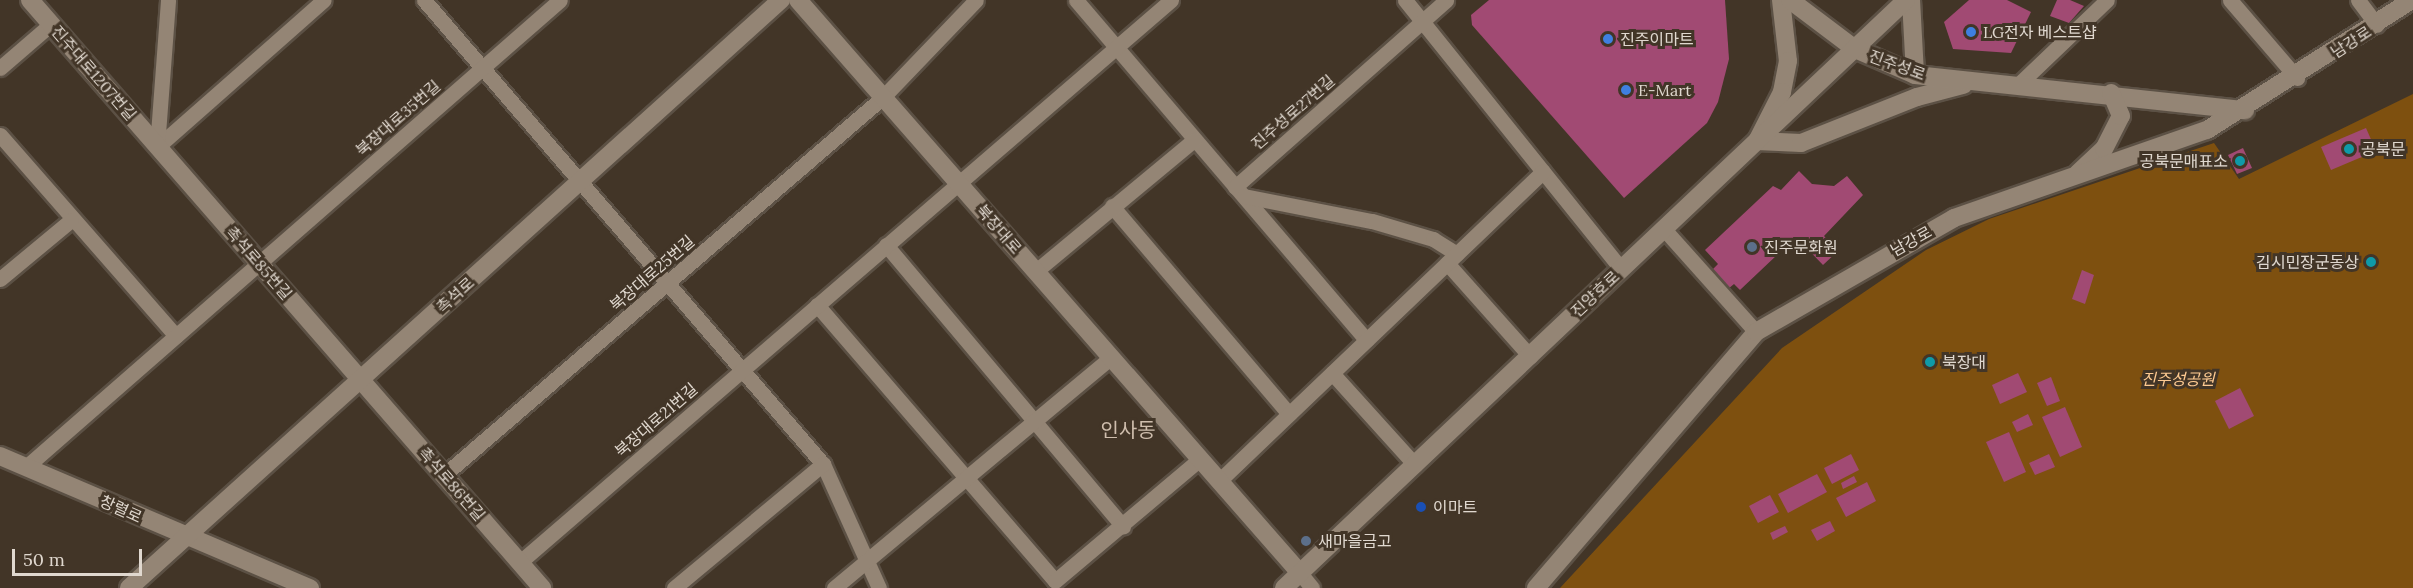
<!DOCTYPE html>
<meta charset="utf-8">
<style>
body{margin:0}
#map{position:relative;width:2413px;height:588px;overflow:hidden;background:#423527;font-family:Lora,"Noto Sans KR",serif}
div>[style]{position:absolute}
.green>*{inset:0;background:#7e500f}
.building>*{inset:0;background:#a14a73}
.roads{filter:drop-shadow(2px 0 #5c5145) drop-shadow(-2px 0 #5c5145) drop-shadow(0 2px #5c5145) drop-shadow(0 -2px #5c5145)}
.minor>*{height:15px;margin:-7.5px;padding:0 7.5px;transform-origin:7.5px;border-radius:7.5px;background:#948575}
.tertiary>*{height:18px;margin:-9px;padding:0 9px;transform-origin:9px;border-radius:9px;background:#948575}
.dots>*{width:16px;height:16px;translate:-50% -50%;box-sizing:border-box;border:3px solid #423527;border-radius:50%}
span{translate:-50% -50%;white-space:nowrap;text-align:center;line-height:1.15;-webkit-text-stroke:6px #423527;paint-order:stroke}
.poi-label{font-size:16px;color:#e0d8cf}
.left{translate:0 -50%;text-align:left}
.right{translate:-100% -50%;text-align:right}
.street-label{font-size:16px;color:#e0d8cf}
.park-label{font-size:16px;color:#feca91;font-style:italic}
.quarter-label{font-size:20px;color:#cfbead}
.scale{position:absolute;left:12px;top:549px;width:130px;height:27px;box-sizing:border-box;border:3px solid #e0d8cf;border-top:0;padding-left:8px;font-size:18px;line-height:21px;white-space:nowrap;color:#e0d8cf;-webkit-text-stroke:4px #423527;paint-order:stroke}
</style>
<div id="map">
<div class="green">
<i style="clip-path:polygon(2413px 94px,2413px 588px,1560px 588px,1782px 348px,1926px 250px,1989px 219px,2214px 143px,2239px 179px)"></i>
</div>
<div class="building">
<i style="clip-path:polygon(1489px 0,1725px 0,1729px 59px,1718px 102px,1707px 123px,1624px 198px,1472px 25px,1471px 15px)"></i>
<i style="clip-path:polygon(1969px 0,2007px 0,2031px 12px,2011px 53px,1953px 49px,1944px 22px)"></i>
<i style="clip-path:polygon(2057px 0,2070px 0,2084px 6px,2069px 23px,2050px 16px)"></i>
<i style="clip-path:polygon(2366px 128px,2376px 151px,2331px 170px,2321px 147px)"></i>
<i style="clip-path:polygon(2243px 148px,2252px 168px,2237px 174px,2228px 155px)"></i>
<i style="clip-path:polygon(1799px 171px,1812px 184px,1834px 186px,1847px 176px,1863px 195px,1824px 236px,1838px 251px,1823px 265px,1796px 237px,1740px 290px,1734px 284px,1728px 289px,1711px 271px,1718px 264px,1705px 250px,1773px 186px,1781px 190px)"></i>
<i style="clip-path:polygon(2082px 270px,2094px 275px,2085px 304px,2072px 299px)"></i>
<i style="clip-path:polygon(2018px 373px,2027px 392px,2000px 404px,1992px 385px)"></i>
<i style="clip-path:polygon(2051px 377px,2060px 401px,2047px 406px,2037px 383px)"></i>
<i style="clip-path:polygon(2240px 388px,2254px 416px,2229px 429px,2215px 401px)"></i>
<i style="clip-path:polygon(2065px 407px,2082px 447px,2060px 457px,2042px 417px)"></i>
<i style="clip-path:polygon(2028px 414px,2033px 425px,2017px 432px,2012px 422px)"></i>
<i style="clip-path:polygon(2009px 432px,2026px 472px,2004px 482px,1986px 442px)"></i>
<i style="clip-path:polygon(1851px 454px,1859px 470px,1832px 484px,1824px 468px)"></i>
<i style="clip-path:polygon(2049px 454px,2055px 467px,2035px 475px,2029px 463px)"></i>
<i style="clip-path:polygon(1817px 474px,1827px 492px,1788px 513px,1778px 494px)"></i>
<i style="clip-path:polygon(1854px 476px,1857px 482px,1843px 489px,1841px 483px)"></i>
<i style="clip-path:polygon(1867px 482px,1876px 501px,1846px 517px,1836px 498px)"></i>
<i style="clip-path:polygon(1770px 495px,1779px 512px,1758px 523px,1749px 506px)"></i>
<i style="clip-path:polygon(1830px 521px,1835px 531px,1817px 541px,1811px 530px)"></i>
<i style="clip-path:polygon(1785px 526px,1788px 532px,1773px 540px,1770px 533px)"></i>
</div>
<div class="roads">
<div class="minor">
<i style="left:424px;top:0;width:612px;rotate:49.31deg"></i>
<i style="left:823px;top:464px;width:136px;rotate:65.7deg"></i>
<i style="left:1076px;top:0;width:447px;rotate:49.5deg"></i>
<i style="left:1405px;top:0;width:345px;rotate:51.2deg"></i>
<i style="left:2230px;top:0;width:103px;rotate:49.3deg"></i>
<i style="left:2358px;top:0;width:31px;rotate:53deg"></i>
<i style="left:0;top:68px;width:67px;rotate:-40.8deg"></i>
<i style="left:2020px;top:83px;width:120px;rotate:-43.7deg"></i>
<i style="left:0;top:135px;width:267px;rotate:48.8deg"></i>
<i style="left:157px;top:147px;width:222px;rotate:-41.4deg"></i>
<i style="left:157px;top:147px;width:147px;rotate:-85.7deg"></i>
<i style="left:1235px;top:187px;width:282px;rotate:-41.5deg"></i>
<i style="left:1244px;top:196px;width:130px;rotate:11.1deg"></i>
<i style="left:1372px;top:221px;width:64px;rotate:16.4deg"></i>
<i style="left:1433px;top:239px;width:28px;rotate:32deg"></i>
<i style="left:1112px;top:206px;width:273px;rotate:49.6deg"></i>
<i style="left:1664px;top:229px;width:138px;rotate:48.2deg"></i>
<i style="left:886px;top:245px;width:368px;rotate:49.9deg"></i>
<i style="left:1447px;top:263px;width:125px;rotate:48.3deg"></i>
<i style="left:1036px;top:271px;width:205px;rotate:-39.7deg"></i>
<i style="left:0;top:279px;width:92px;rotate:-39.7deg"></i>
<i style="left:817px;top:305px;width:364px;rotate:49.2deg"></i>
<i style="left:1055px;top:581px;width:189px;rotate:-40.1deg"></i>
<i style="left:1332px;top:373px;width:124px;rotate:47.9deg"></i>
<i style="left:26px;top:467px;width:709px;rotate:-41.17deg"></i>
<i style="left:444px;top:475px;width:579px;rotate:-40.73deg"></i>
<i style="left:883px;top:97px;width:134px;rotate:-46.2deg"></i>
<i style="left:1219px;top:481px;width:448px;rotate:-43.7deg"></i>
<i style="left:520px;top:562px;width:860px;rotate:-40.8deg"></i>
<i style="left:1300px;top:573px;width:19px;rotate:51deg"></i>
<i style="left:674px;top:588px;width:194px;rotate:-39.8deg"></i>
<i style="left:834px;top:588px;width:361px;rotate:-39.8deg"></i>
</div>
<div class="tertiary">
<i style="left:30px;top:0;width:780px;rotate:48.95deg"></i>
<i style="left:798px;top:0;width:762px;rotate:48.78deg"></i>
<i style="left:1781px;top:0;width:61px;rotate:83.5deg"></i>
<i style="left:1788px;top:61px;width:32px;rotate:101deg"></i>
<i style="left:1782px;top:92px;width:55px;rotate:117deg"></i>
<i style="left:1757px;top:141px;width:44px;rotate:2.6deg"></i>
<i style="left:1801px;top:143px;width:125px;rotate:-21.6deg"></i>
<i style="left:1917px;top:97px;width:48px;rotate:-14.6deg"></i>
<i style="left:1790px;top:0;width:81px;rotate:37deg"></i>
<i style="left:1855px;top:49px;width:65px;rotate:23.4deg"></i>
<i style="left:1915px;top:75px;width:332px;rotate:6.1deg"></i>
<i style="left:1911px;top:0;width:75px;rotate:86.9deg"></i>
<i style="left:2078px;top:173px;width:35px;rotate:-43deg"></i>
<i style="left:2104px;top:149px;width:37px;rotate:-63deg"></i>
<i style="left:2121px;top:116px;width:25px;rotate:-113deg"></i>
<i style="left:0;top:456px;width:337px;rotate:23.1deg"></i>
<i style="left:129px;top:588px;width:878px;rotate:-42.05deg"></i>
<i style="left:1284px;top:588px;width:856px;rotate:-43.39deg"></i>
<i style="left:1536px;top:588px;width:338px;rotate:-49.3deg"></i>
<i style="left:1756px;top:332px;width:228px;rotate:-29.9deg"></i>
<i style="left:1954px;top:218px;width:268px;rotate:-19.2deg"></i>
<i style="left:2207px;top:130px;width:243px;rotate:-32.4deg"></i>
</div>
</div>
<div class="dots">
<i style="left:1971px;top:32px;background:#3f7fe0"></i>
<i style="left:1608px;top:39px;background:#3f7fe0"></i>
<i style="left:1626px;top:90px;background:#3f7fe0"></i>
<i style="left:2349px;top:149px;background:#0f9aa8"></i>
<i style="left:2240px;top:161px;background:#0f9aa8"></i>
<i style="left:1752px;top:247px;background:#5c6f8a"></i>
<i style="left:2371px;top:262px;background:#0f9aa8"></i>
<i style="left:1930px;top:362px;background:#0f9aa8"></i>
<i style="left:1421px;top:507px;background:#1a4fb4"></i>
<i style="left:1306px;top:541px;background:#5c6f8a"></i>
</div>
<div class="poi-label">
<span class="left" style="left:1983px;top:32px">LG전자 베스트샵</span>
<span class="left" style="left:1620px;top:39px">진주이마트</span>
<span class="left" style="left:1638px;top:90px">E-Mart</span>
<span class="left" style="left:2361px;top:149px">공북문</span>
<span class="right" style="left:2228px;top:161px">공북문매표소</span>
<span class="left" style="left:1764px;top:247px">진주문화원</span>
<span class="right" style="left:2359px;top:262px">김시민장군동상</span>
<span class="left" style="left:1942px;top:362px">북장대</span>
<span class="left" style="left:1433px;top:507px">이마트</span>
<span class="left" style="left:1318px;top:541px">새마을금고</span>
</div>
<div class="street-label">
<span style="left:2351px;top:42px;rotate:-33deg">남강로</span>
<span style="left:1897px;top:65px;rotate:20deg">진주성로</span>
<span style="left:94px;top:73px;rotate:49deg">진주대로1207번길</span>
<span style="left:1293px;top:112px;rotate:-41deg">진주성로27번길</span>
<span style="left:398px;top:118px;rotate:-41deg">북장대로35번길</span>
<span style="left:999px;top:229px;rotate:49deg">북장대로</span>
<span style="left:1911px;top:241px;rotate:-29deg">남강로</span>
<span style="left:259px;top:263px;rotate:49deg">촉석로85번길</span>
<span style="left:652px;top:273px;rotate:-41deg">북장대로25번길</span>
<span style="left:1595px;top:294px;rotate:-43deg">진양호로</span>
<span style="left:455px;top:295px;rotate:-42deg">촉석로</span>
<span style="left:656px;top:420px;rotate:-41deg">북장대로21번길</span>
<span style="left:452px;top:484px;rotate:49deg">촉석로86번길</span>
<span style="left:121px;top:509px;rotate:24deg">창렬로</span>
</div>
<div class="park-label">
<span style="left:2178px;top:379px">진주성공원</span>
</div>
<div class="quarter-label">
<span style="left:1128px;top:429px">인사동</span>
</div>
<div class="scale">50 m</div>
</div>
